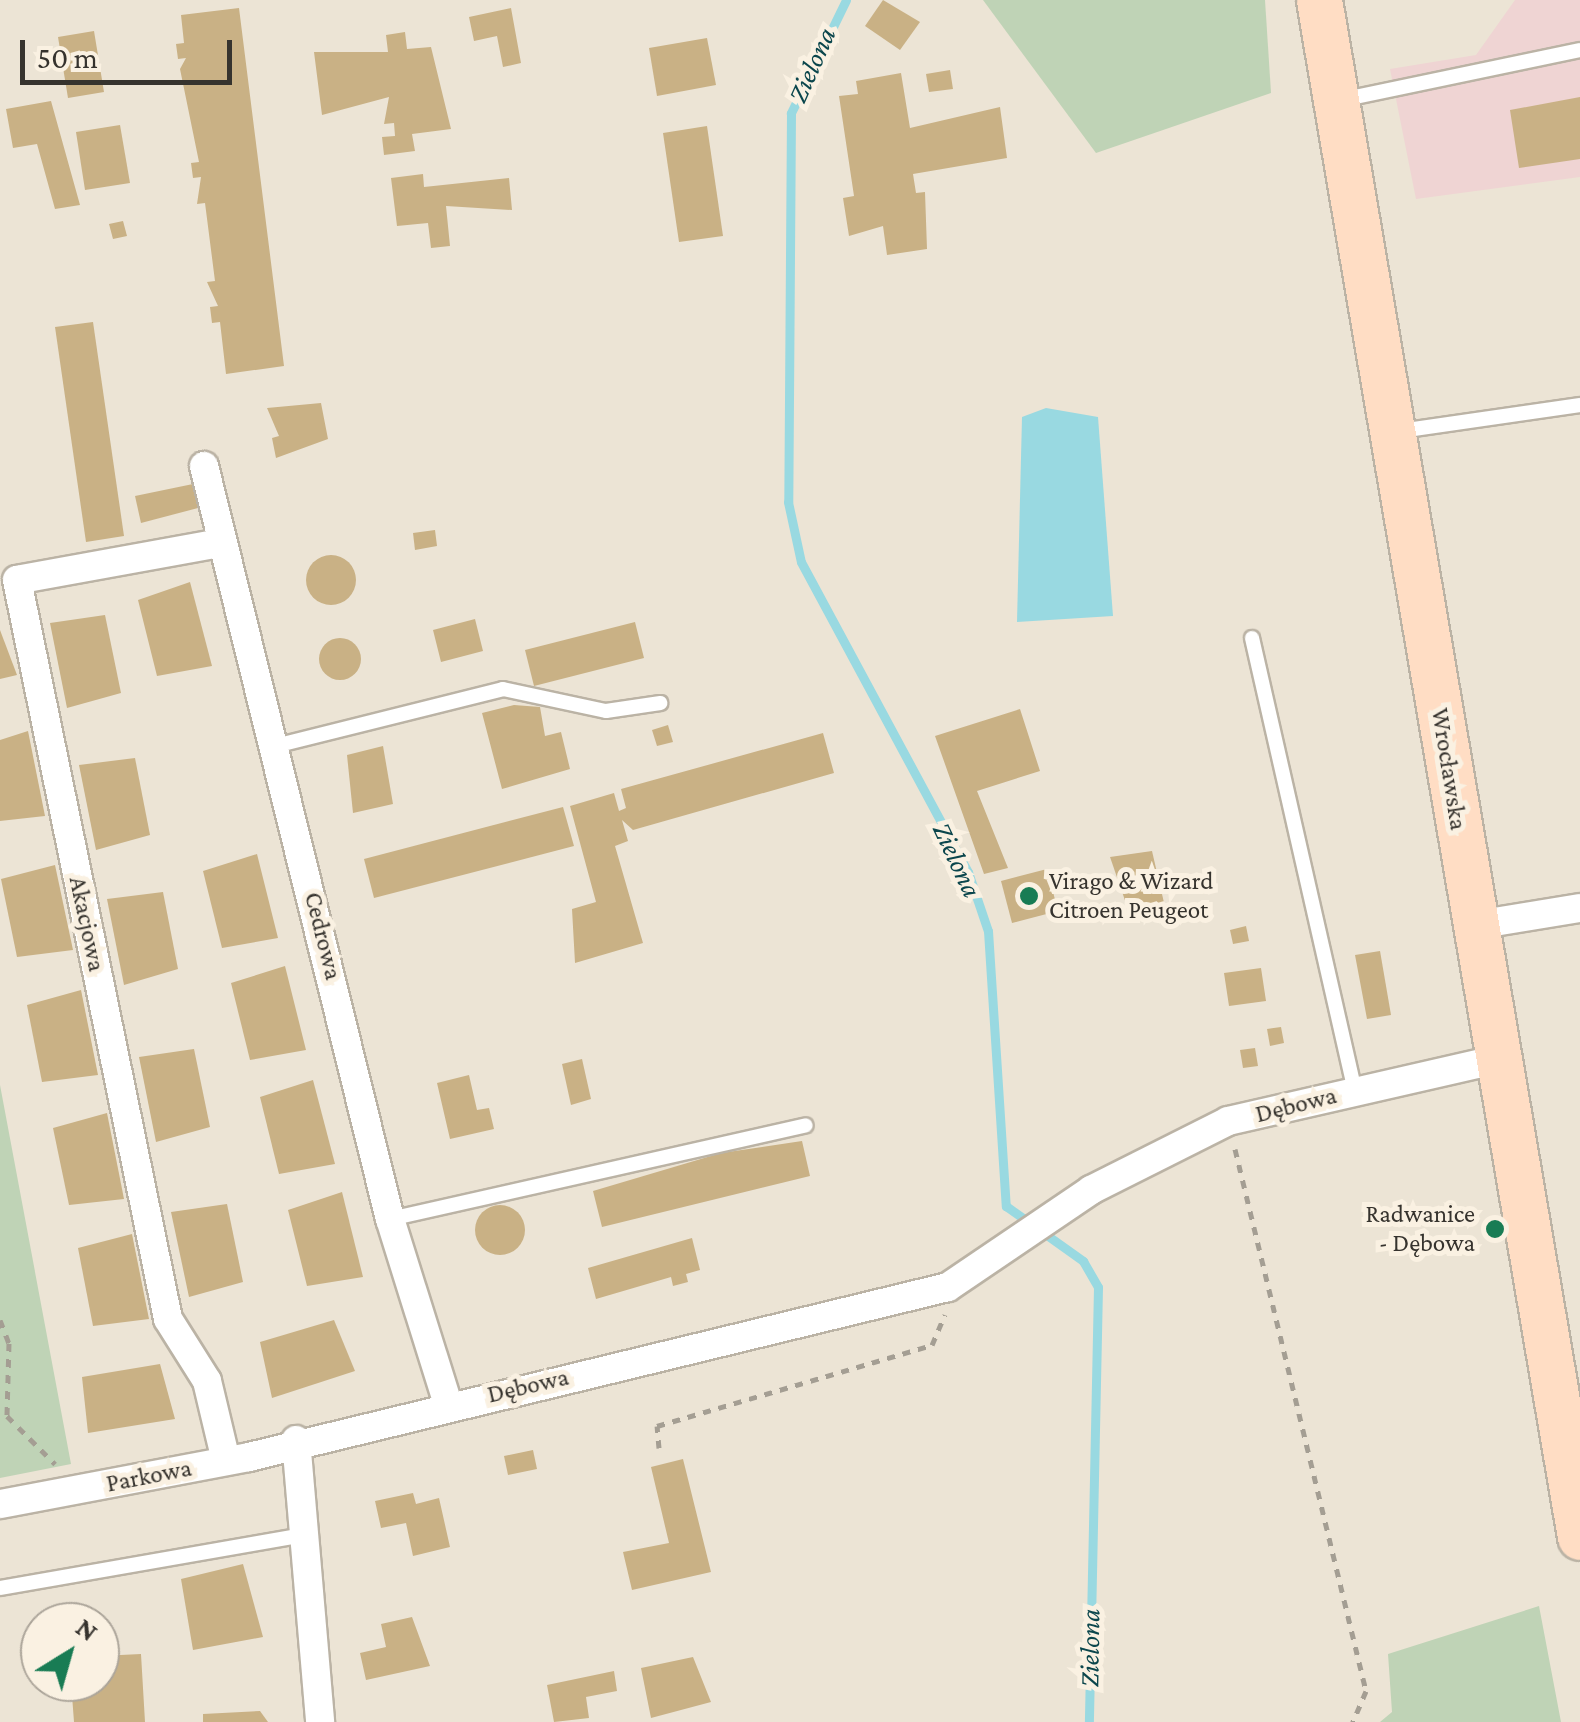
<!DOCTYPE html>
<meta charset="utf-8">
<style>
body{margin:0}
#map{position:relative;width:1580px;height:1722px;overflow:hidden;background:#ece4d5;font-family:"Crimson Pro",serif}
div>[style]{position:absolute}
.industrial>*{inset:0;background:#efd4d3}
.green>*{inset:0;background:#bfd3b6}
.water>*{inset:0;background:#99d9e1}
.stream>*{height:9px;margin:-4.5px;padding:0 4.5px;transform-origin:4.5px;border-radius:4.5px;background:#99d9e1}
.building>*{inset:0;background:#c9b185}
.round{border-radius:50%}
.path>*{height:5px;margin-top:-2.5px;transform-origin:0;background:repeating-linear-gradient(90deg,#a49e93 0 8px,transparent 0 16px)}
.roads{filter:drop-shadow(2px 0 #bbb3a5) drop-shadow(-2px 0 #bbb3a5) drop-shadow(0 2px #bbb3a5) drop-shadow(0 -2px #bbb3a5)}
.lane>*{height:14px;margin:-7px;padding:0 7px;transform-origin:7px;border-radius:7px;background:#fff}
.street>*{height:28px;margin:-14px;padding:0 14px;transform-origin:14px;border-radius:14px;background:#fff}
.primary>*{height:45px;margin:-22.5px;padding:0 22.5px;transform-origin:22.5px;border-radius:22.5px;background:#ffddc4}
.dots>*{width:28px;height:28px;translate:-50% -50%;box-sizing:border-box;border:5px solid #faf1e2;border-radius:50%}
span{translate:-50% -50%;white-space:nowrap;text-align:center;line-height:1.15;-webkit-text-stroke:10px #faf1e2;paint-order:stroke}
.street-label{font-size:25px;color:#36332e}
.poi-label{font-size:25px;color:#36332e}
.left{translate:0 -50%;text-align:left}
.right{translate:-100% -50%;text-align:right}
.water-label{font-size:28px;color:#0b464c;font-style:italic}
.north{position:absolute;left:20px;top:1602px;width:100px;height:100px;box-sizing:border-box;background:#faf1e2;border:2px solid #aca59a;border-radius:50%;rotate:37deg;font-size:28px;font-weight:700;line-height:40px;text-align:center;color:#36332e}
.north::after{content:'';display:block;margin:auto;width:35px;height:45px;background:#197c54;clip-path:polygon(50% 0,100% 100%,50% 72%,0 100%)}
.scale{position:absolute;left:20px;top:40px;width:212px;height:45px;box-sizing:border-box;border:5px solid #36332e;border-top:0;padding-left:12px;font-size:30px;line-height:35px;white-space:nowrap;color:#36332e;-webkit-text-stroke:8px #faf1e2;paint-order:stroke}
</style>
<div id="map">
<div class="industrial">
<i style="clip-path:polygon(1515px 0,1580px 0,1580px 177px,1416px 199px,1390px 69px,1476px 55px)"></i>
</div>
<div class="green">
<i style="clip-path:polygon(983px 0,1265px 0,1271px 93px,1096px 153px)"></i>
<i style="clip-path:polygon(0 1085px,71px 1464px,0 1478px)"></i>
<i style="clip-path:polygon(1539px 1606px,1561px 1722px,1380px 1722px,1392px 1712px,1388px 1654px)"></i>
</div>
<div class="water">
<i style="clip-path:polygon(1046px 408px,1098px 417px,1113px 616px,1017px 622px,1022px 417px)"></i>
</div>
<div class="stream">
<i style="left:846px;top:0;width:126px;rotate:116deg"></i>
<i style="left:791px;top:113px;width:389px;rotate:90.4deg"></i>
<i style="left:788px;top:502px;width:61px;rotate:77.8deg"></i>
<i style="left:801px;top:562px;width:352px;rotate:61.7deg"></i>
<i style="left:968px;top:872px;width:62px;rotate:71.3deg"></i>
<i style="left:988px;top:931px;width:276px;rotate:86.3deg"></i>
<i style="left:1006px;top:1206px;width:95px;rotate:35.5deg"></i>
<i style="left:1083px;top:1261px;width:30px;rotate:60deg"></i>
<i style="left:1098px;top:1287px;width:435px;rotate:91.2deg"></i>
</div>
<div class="building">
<i style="clip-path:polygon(883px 0,920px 22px,900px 50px,865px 26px)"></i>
<i style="clip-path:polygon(239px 8px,284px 366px,226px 374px,220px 322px,212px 323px,210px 307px,218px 306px,207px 282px,215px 281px,205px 203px,197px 204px,201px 177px,193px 178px,191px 163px,199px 162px,180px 69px,186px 58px,178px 59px,176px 44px,184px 43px,181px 15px)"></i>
<i style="clip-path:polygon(511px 8px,521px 63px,503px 67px,497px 36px,474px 41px,469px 17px)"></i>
<i style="clip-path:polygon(94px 31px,104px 92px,68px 98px,58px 37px)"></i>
<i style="clip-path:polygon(405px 32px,407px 49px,431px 47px,451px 129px,412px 134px,415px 151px,384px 155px,382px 137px,395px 136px,394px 123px,384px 124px,389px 97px,322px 115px,314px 52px,388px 52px,386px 35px)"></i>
<i style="clip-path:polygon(707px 38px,716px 85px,657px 96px,649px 48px)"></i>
<i style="clip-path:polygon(950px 70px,953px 89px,929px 92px,926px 74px)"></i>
<i style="clip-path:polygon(901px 73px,910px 128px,1000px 107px,1007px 158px,913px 174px,916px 193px,925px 192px,927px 249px,887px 255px,883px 226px,849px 236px,843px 198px,854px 196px,839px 96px,858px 94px,856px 81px)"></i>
<i style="clip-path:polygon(1580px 97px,1580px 159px,1519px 168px,1510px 110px)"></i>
<i style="clip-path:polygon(51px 101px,80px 205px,55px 209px,37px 144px,13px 148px,6px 109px)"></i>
<i style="clip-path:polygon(120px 125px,130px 183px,85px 190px,76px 132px)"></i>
<i style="clip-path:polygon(707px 126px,723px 236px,679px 242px,663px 133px)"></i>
<i style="clip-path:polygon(423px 174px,424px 187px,509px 178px,512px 210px,446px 206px,450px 246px,431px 248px,428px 223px,397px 226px,391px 178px)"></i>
<i style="clip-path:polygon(123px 221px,127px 236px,113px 239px,109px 224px)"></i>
<i style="clip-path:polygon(93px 322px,124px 536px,86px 542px,55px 327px)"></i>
<i style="clip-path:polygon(321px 403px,328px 439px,276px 458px,272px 438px,279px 436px,267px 408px)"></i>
<i style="clip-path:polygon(193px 484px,198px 508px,141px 523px,135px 496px)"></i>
<i style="clip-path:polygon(435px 530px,437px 546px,415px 550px,413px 533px)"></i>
<i class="round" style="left:306px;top:555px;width:50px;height:50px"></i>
<i style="clip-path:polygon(190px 582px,212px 666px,157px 676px,138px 600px)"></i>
<i style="clip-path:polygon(105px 615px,121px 693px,67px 708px,50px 623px)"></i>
<i style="clip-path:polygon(475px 619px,483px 651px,441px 662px,433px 630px)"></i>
<i style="clip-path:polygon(635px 622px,644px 658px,534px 686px,525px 650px)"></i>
<i style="clip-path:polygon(0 630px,17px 675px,0 679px)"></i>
<i class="round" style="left:319px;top:638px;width:42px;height:42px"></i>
<i style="clip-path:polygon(514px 705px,540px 707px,545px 736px,561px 732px,570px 769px,502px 789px,482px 713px)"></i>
<i style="clip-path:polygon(1020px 709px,1040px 771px,977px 791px,1008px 868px,984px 874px,935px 736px)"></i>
<i style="clip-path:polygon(668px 725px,673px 742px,657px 746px,652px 730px)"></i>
<i style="clip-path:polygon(28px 731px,45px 816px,0 821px,0 740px)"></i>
<i style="clip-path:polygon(823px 733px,834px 773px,633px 830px,622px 820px,628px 841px,615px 846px,643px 943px,575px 963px,572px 909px,596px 902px,570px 806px,614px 793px,619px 811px,626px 808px,621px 789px)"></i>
<i style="clip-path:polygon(383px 746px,393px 804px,353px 813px,347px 755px)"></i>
<i style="clip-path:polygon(135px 758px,150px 835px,96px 850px,79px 765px)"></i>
<i style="clip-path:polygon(563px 807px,574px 846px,374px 898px,364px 859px)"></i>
<i style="clip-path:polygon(1152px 851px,1165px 907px,1129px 912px,1110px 857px)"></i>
<i style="clip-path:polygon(257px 854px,278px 938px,222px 948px,203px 871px)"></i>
<i style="clip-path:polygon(55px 865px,73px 950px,17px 957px,1px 879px)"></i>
<i style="clip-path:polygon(1047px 869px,1058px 911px,1012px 923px,1001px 881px)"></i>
<i style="clip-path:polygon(163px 892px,178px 969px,124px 985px,107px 899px)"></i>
<i style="clip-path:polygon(1246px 926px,1249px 941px,1233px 944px,1230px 930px)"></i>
<i style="clip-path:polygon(1380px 951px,1391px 1015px,1367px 1019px,1355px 955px)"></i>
<i style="clip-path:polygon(285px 966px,306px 1050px,250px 1060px,231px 983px)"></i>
<i style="clip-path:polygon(1261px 968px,1266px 1001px,1229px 1006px,1224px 973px)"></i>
<i style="clip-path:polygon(81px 990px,98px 1075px,42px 1082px,27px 1005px)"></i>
<i style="clip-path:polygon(1281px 1027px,1284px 1043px,1270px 1046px,1267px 1029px)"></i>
<i style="clip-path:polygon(1255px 1048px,1258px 1066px,1243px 1068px,1240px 1050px)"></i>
<i style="clip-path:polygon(194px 1049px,210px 1127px,156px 1142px,139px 1057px)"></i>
<i style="clip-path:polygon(582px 1059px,591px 1099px,571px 1105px,562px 1064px)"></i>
<i style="clip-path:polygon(469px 1075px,477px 1110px,489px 1108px,494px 1129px,450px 1139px,437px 1083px)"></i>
<i style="clip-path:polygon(313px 1080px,335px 1164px,279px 1174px,260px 1097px)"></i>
<i style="clip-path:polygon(107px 1113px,124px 1199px,69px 1205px,53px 1128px)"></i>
<i style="clip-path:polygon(802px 1141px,810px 1176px,602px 1227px,593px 1191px,721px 1153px)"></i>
<i style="clip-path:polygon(342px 1192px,363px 1277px,307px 1286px,288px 1210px)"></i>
<i style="clip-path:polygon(227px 1204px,243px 1282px,189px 1297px,171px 1212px)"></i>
<i class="round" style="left:475px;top:1205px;width:50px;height:50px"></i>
<i style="clip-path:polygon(132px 1234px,149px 1319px,93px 1326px,78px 1248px)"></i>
<i style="clip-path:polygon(692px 1238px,700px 1270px,686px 1274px,688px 1282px,673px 1286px,671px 1277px,596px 1299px,588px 1268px)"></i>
<i style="clip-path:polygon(334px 1320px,355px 1371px,272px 1398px,260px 1342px)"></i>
<i style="clip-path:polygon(160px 1364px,175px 1419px,88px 1433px,82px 1377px)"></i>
<i style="clip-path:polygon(533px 1450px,537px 1469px,508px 1475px,504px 1456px)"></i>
<i style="clip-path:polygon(683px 1459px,711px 1572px,632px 1590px,623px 1552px,669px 1543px,651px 1467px)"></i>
<i style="clip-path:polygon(413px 1493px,416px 1504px,439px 1498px,450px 1547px,413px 1556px,406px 1523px,381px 1528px,375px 1501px)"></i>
<i style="clip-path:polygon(243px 1564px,263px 1637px,193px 1650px,181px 1579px)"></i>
<i style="clip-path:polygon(412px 1617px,430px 1666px,366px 1680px,360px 1653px,386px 1647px,381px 1624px)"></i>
<i style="clip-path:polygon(141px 1654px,145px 1722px,74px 1722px,71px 1682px,100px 1682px,100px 1656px)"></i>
<i style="clip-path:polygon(693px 1657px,711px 1702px,651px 1718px,641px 1668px)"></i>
<i style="clip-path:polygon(614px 1671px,617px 1691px,586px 1697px,589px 1718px,554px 1722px,547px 1685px)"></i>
<i style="clip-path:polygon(260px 1711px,268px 1722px,203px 1722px,203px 1714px)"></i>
</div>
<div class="path">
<i style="left:1235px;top:1149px;width:558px;rotate:76.41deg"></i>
<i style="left:1366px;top:1691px;width:34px;rotate:113deg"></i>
<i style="left:0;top:1320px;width:25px;rotate:69deg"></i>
<i style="left:9px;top:1343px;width:73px;rotate:91.6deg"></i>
<i style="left:7px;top:1416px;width:68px;rotate:45deg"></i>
<i style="left:659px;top:1448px;width:22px;rotate:-95deg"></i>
<i style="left:657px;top:1426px;width:287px;rotate:-16.4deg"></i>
<i style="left:932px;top:1345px;width:33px;rotate:-67deg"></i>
</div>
<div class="roads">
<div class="lane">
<i style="left:1341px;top:100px;width:244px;rotate:-11.8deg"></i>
<i style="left:1400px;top:431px;width:182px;rotate:-8.2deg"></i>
<i style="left:1252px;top:638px;width:464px;rotate:77.2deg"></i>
<i style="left:275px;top:746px;width:235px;rotate:-14deg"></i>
<i style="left:503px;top:689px;width:105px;rotate:12.1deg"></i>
<i style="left:606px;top:711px;width:55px;rotate:-8.4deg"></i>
<i style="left:390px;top:1219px;width:426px;rotate:-12.7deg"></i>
<i style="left:0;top:1588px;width:310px;rotate:-9.9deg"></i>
</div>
<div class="street">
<i style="left:204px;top:466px;width:776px;rotate:76.13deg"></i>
<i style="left:390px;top:1219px;width:194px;rotate:72.6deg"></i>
<i style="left:220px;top:543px;width:206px;rotate:169.7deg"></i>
<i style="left:17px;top:580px;width:754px;rotate:78.45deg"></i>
<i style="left:168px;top:1319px;width:73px;rotate:57.8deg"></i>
<i style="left:207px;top:1381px;width:82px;rotate:76.6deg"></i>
<i style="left:1476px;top:925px;width:105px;rotate:-9.3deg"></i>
<i style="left:296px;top:1440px;width:283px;rotate:85.1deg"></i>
<i style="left:0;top:1504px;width:253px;rotate:-10.7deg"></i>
<i style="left:249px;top:1457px;width:719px;rotate:-13.67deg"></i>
<i style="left:948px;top:1287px;width:173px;rotate:-34.1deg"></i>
<i style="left:1091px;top:1190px;width:153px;rotate:-26.7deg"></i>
<i style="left:1228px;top:1121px;width:277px;rotate:-12.9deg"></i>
</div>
<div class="primary">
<i style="left:1319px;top:0;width:1559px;rotate:80.36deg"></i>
</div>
</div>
<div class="dots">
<i style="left:1029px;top:896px;background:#197c54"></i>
<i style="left:1495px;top:1229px;background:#197c54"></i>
</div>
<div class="street-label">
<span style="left:1449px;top:769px;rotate:81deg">Wrocławska</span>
<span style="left:87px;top:924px;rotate:78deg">Akacjowa</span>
<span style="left:323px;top:936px;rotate:76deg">Cedrowa</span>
<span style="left:1296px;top:1105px;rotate:-14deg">Dębowa</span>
<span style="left:528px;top:1386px;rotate:-13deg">Dębowa</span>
<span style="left:149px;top:1476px;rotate:-11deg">Parkowa</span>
</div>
<div class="poi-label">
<span class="left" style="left:1049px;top:896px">Virago &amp; Wizard<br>Citroen Peugeot</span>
<span class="right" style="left:1475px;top:1229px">Radwanice<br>- Dębowa</span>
</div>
<div class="water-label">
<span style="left:812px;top:65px;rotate:-66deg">Zielona</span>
<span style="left:957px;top:860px;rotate:65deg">Zielona</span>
<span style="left:1090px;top:1648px;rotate:-89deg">Zielona</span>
</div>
<div class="north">N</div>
<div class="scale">50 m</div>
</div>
